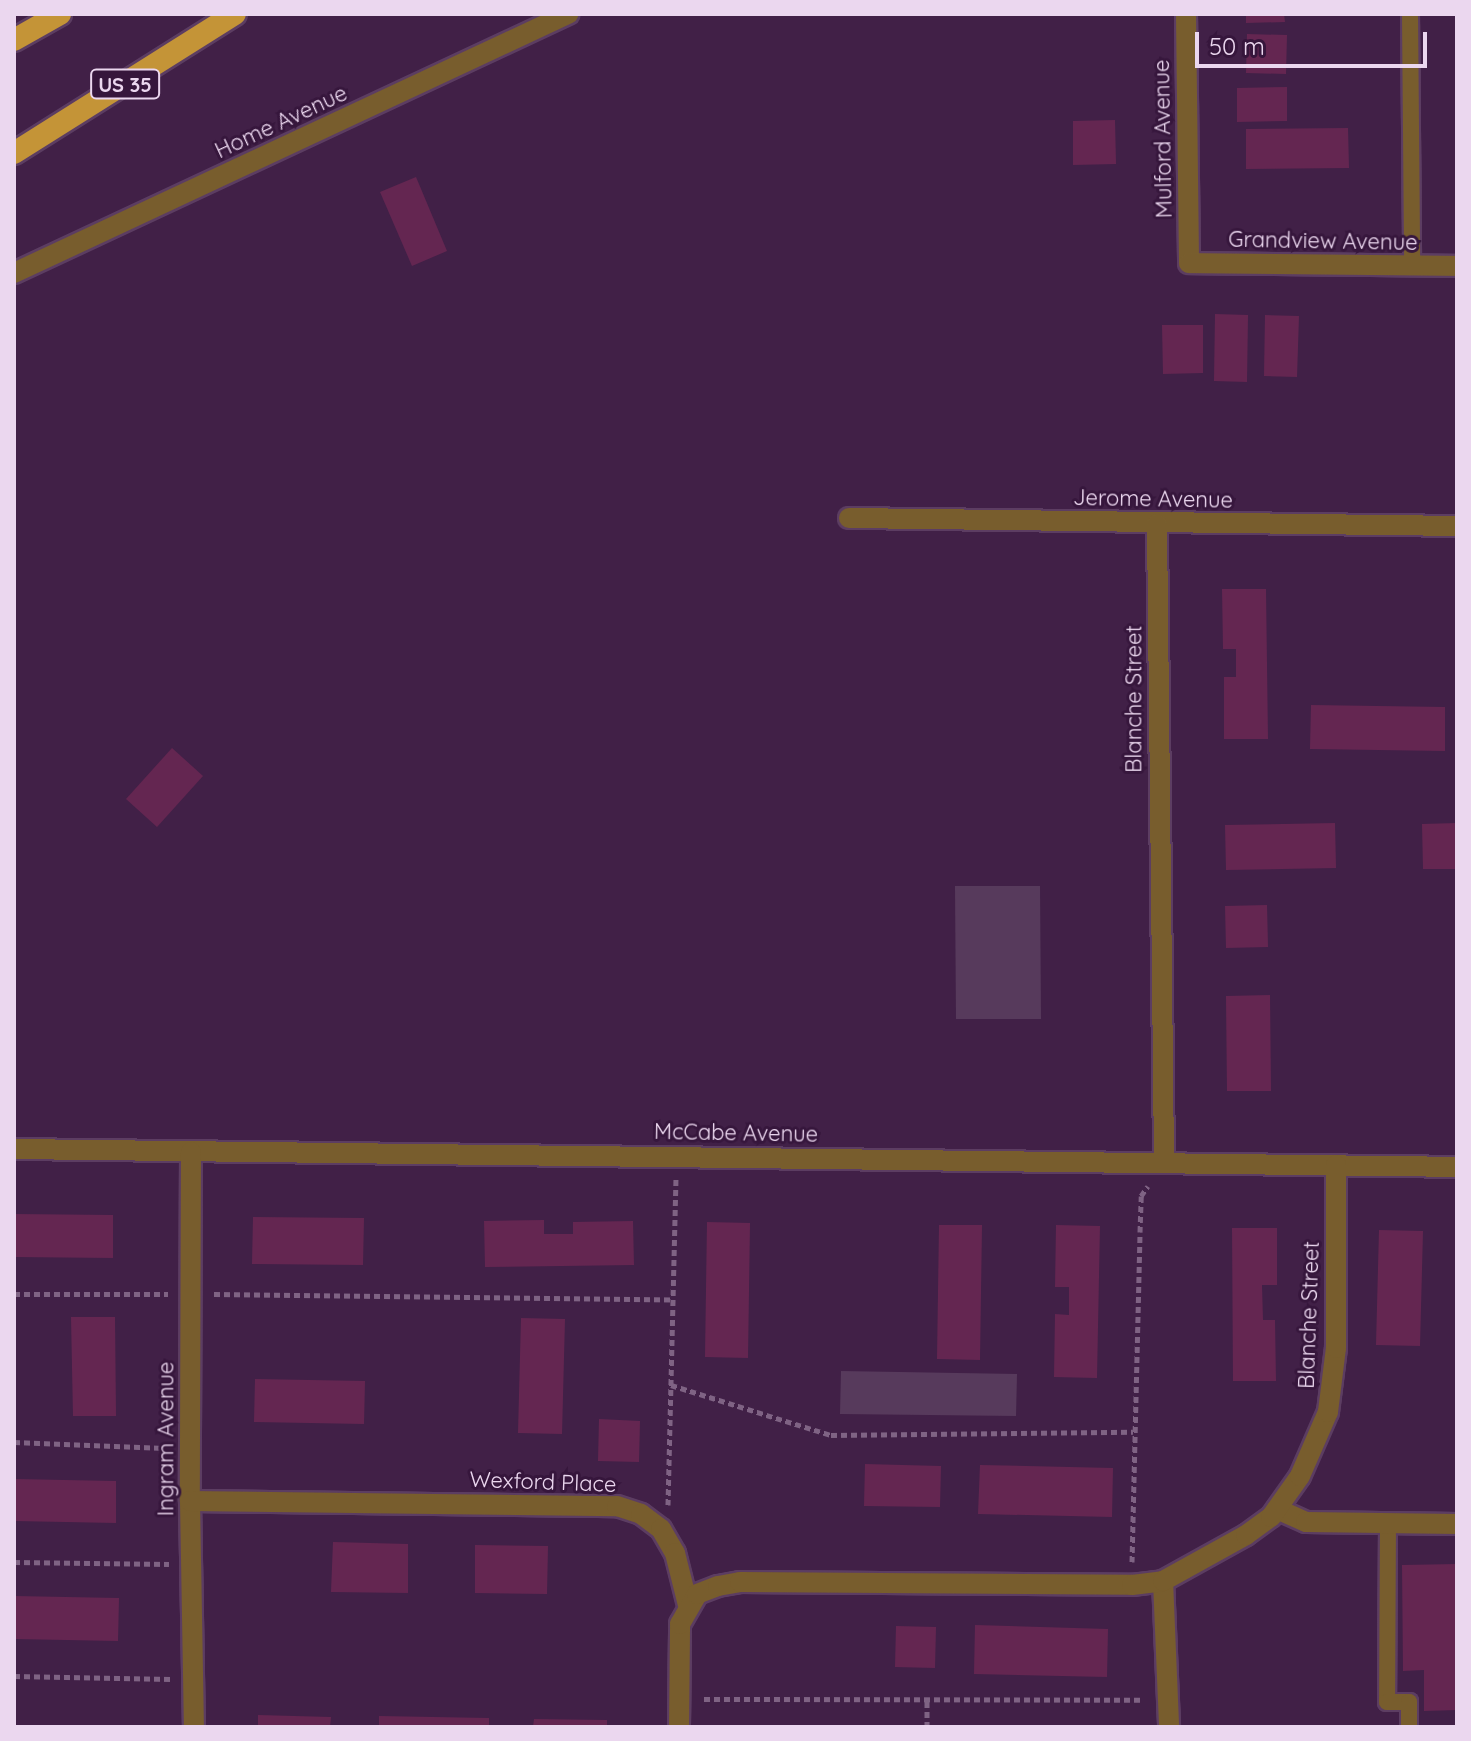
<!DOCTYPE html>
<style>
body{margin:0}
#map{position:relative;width:1471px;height:1741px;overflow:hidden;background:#412047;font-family:Quicksand,sans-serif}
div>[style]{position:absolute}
.green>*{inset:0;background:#573a5c}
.building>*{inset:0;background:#642651}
.path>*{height:5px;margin-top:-2.5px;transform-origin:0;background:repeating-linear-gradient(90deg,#7f6384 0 6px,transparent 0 10px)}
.roads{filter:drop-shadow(2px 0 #5c3d62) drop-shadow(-2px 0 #5c3d62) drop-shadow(0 2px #5c3d62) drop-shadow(0 -2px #5c3d62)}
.service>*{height:16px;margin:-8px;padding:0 8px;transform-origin:8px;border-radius:8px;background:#785d2d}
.minor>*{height:20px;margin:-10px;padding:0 10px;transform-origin:10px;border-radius:10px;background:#785d2d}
.trunk>*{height:22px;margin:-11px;padding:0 11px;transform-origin:11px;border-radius:11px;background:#c49437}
span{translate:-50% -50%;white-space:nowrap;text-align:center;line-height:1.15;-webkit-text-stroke:6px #36163c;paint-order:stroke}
.shield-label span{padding:2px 6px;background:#36163c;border:2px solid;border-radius:6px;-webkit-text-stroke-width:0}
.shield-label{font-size:20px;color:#ebd7ef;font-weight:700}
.street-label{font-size:22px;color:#ebd7ef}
.frame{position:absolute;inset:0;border:16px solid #ebd7ef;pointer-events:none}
.scale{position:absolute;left:1195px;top:32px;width:232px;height:36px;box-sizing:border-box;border:4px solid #ebd7ef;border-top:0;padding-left:10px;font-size:24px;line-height:28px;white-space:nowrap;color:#ebd7ef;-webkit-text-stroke:6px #36163c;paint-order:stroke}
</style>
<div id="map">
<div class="green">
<i style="clip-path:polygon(955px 886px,1040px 886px,1041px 1019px,956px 1019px)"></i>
<i style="clip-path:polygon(841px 1371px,1017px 1374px,1016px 1416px,840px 1414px)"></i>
</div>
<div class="building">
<i style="clip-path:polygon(1246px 14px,1284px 14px,1285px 22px,1246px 23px)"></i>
<i style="clip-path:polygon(1247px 34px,1287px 35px,1286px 74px,1246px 73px)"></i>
<i style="clip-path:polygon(1287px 87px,1287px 121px,1237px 122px,1237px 88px)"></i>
<i style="clip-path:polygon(1115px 120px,1116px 164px,1073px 165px,1073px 121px)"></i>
<i style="clip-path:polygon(1348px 128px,1349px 168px,1246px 169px,1246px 129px)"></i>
<i style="clip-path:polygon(416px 177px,447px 251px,412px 266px,380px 192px)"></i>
<i style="clip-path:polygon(1215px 314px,1248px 315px,1247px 382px,1214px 381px)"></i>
<i style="clip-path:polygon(1265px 315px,1299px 316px,1297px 377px,1264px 376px)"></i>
<i style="clip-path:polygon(1162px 325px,1203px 325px,1203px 373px,1163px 374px)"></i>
<i style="clip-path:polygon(1222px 589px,1266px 589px,1268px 739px,1224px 739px,1224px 677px,1236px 677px,1236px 649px,1223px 649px)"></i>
<i style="clip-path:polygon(1311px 705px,1445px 707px,1445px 751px,1310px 749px)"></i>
<i style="clip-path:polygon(172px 748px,203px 776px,157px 827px,126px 799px)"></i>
<i style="clip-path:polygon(1335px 823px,1336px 868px,1226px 870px,1225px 825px)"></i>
<i style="clip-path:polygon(1457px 823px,1457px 869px,1423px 869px,1422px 824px)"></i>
<i style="clip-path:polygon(1267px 905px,1268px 947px,1226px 948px,1225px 906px)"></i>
<i style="clip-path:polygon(1270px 995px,1271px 1091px,1227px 1091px,1226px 996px)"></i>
<i style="clip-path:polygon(14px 1214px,113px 1215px,113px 1258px,14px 1257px)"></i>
<i style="clip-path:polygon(253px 1217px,364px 1218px,363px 1265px,252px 1264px)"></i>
<i style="clip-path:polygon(544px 1220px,544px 1234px,573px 1234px,573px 1222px,633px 1221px,634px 1265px,485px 1267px,484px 1221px)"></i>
<i style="clip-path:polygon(707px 1222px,750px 1223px,748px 1358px,705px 1357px)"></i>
<i style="clip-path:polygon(939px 1225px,982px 1225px,980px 1360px,937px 1359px)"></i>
<i style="clip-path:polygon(1056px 1225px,1100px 1226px,1097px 1378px,1054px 1377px,1055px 1314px,1069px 1315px,1069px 1287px,1055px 1287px)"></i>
<i style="clip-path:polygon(1232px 1228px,1277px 1228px,1277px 1285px,1262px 1285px,1263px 1320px,1275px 1320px,1276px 1381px,1233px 1381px)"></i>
<i style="clip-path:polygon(1379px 1230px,1423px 1231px,1420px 1346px,1376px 1345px)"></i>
<i style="clip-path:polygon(71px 1317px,115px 1317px,116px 1416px,73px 1416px)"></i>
<i style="clip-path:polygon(521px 1318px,565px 1319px,562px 1434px,518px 1433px)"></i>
<i style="clip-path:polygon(255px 1379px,365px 1381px,364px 1424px,254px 1422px)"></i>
<i style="clip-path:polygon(599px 1419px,640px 1421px,639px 1462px,598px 1461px)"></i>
<i style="clip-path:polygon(865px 1464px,941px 1466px,940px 1507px,864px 1506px)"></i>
<i style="clip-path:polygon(980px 1465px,1113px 1468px,1112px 1517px,978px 1514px)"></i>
<i style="clip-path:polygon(14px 1479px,116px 1481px,116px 1523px,14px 1521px)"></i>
<i style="clip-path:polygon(333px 1542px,408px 1544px,408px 1593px,331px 1592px)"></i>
<i style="clip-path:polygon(475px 1545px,548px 1546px,547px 1594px,475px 1593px)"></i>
<i style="clip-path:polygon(1457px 1564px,1457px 1710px,1424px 1711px,1424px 1670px,1403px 1671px,1402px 1565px)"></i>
<i style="clip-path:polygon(14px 1596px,119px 1598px,118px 1641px,14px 1639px)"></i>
<i style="clip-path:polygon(975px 1625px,1108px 1629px,1107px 1677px,974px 1674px)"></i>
<i style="clip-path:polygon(896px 1626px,936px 1627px,935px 1668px,895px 1667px)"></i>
<i style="clip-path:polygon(258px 1715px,331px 1717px,330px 1727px,258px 1727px)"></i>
<i style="clip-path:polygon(379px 1716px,489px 1718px,489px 1727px,379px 1727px)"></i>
<i style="clip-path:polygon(534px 1719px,607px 1720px,607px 1727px,533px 1727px)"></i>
</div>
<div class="path">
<i style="left:14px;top:1294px;width:154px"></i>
<i style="left:214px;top:1294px;width:459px;rotate:0.7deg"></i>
<i style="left:671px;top:1385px;width:168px;rotate:17.4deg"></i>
<i style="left:831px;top:1435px;width:302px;rotate:-0.6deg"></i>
<i style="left:14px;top:1442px;width:151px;rotate:2.3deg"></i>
<i style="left:668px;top:1505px;width:326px;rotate:-88.6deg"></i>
<i style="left:14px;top:1562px;width:155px;rotate:0.7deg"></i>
<i style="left:1132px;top:1562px;width:330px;rotate:-88.6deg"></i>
<i style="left:1140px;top:1232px;width:36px;rotate:-88deg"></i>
<i style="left:1141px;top:1196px;width:12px;rotate:-55deg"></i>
<i style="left:14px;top:1676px;width:157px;rotate:1.1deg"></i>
<i style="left:704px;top:1699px;width:438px;rotate:0.1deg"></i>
<i style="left:927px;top:1727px;width:28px;rotate:-90deg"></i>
</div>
<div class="roads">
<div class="service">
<i style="left:1410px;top:14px;width:252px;rotate:89.5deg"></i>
<i style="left:1388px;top:1524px;width:178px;rotate:90.3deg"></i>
<i style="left:1387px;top:1702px;width:22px"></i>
<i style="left:1409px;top:1702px;width:25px;rotate:90deg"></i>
</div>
<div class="minor">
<i style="left:1186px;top:14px;width:249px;rotate:89.3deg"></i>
<i style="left:1189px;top:263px;width:268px;rotate:0.6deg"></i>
<i style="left:14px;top:273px;width:612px;rotate:-25.06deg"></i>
<i style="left:849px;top:518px;width:608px;rotate:0.75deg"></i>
<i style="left:1157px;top:524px;width:638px;rotate:89.37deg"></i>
<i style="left:14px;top:1149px;width:1443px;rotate:0.71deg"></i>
<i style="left:191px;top:1152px;width:349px;rotate:90.2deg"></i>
<i style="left:190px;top:1501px;width:226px;rotate:89deg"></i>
<i style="left:190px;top:1501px;width:427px;rotate:0.7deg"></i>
<i style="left:617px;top:1506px;width:25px;rotate:18deg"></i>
<i style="left:641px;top:1514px;width:25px;rotate:37deg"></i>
<i style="left:661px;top:1529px;width:28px;rotate:60deg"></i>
<i style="left:675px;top:1553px;width:54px;rotate:76deg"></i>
<i style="left:1277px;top:1509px;width:32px;rotate:24deg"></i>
<i style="left:1306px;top:1522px;width:151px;rotate:0.8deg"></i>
<i style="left:1163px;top:1581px;width:146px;rotate:87.6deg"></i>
<i style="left:679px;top:1727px;width:103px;rotate:-89.4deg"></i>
<i style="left:680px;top:1624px;width:34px;rotate:-60deg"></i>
<i style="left:697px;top:1594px;width:22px;rotate:-21deg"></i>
<i style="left:718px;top:1586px;width:22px;rotate:-10deg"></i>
<i style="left:740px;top:1582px;width:392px;rotate:0.4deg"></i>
<i style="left:1132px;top:1585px;width:31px;rotate:-7deg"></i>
<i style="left:1163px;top:1581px;width:95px;rotate:-29deg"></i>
<i style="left:1246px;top:1535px;width:31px;rotate:-36deg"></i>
<i style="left:1271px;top:1517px;width:50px;rotate:-54.7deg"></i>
<i style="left:1300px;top:1476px;width:70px;rotate:-66.4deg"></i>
<i style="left:1328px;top:1412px;width:64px;rotate:-82.9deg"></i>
<i style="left:1336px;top:1348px;width:183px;rotate:-90deg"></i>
</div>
<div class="trunk">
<i style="left:14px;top:40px;width:53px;rotate:-29.5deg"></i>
<i style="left:14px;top:153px;width:261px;rotate:-32.2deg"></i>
</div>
</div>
<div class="shield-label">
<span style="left:125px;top:84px">US 35</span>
</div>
<div class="street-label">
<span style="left:281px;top:122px;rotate:-25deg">Home Avenue</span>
<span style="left:1163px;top:139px;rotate:-91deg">Mulford Avenue</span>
<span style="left:1323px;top:241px;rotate:1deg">Grandview Avenue</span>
<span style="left:1153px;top:499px;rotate:1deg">Jerome Avenue</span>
<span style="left:1134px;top:699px;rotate:-90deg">Blanche Street</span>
<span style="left:736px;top:1133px;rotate:1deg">McCabe Avenue</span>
<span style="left:1309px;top:1315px;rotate:-88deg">Blanche Street</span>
<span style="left:166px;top:1439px;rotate:-90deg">Ingram Avenue</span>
<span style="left:543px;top:1482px;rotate:2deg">Wexford Place</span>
</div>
<div class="frame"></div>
<div class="scale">50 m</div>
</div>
